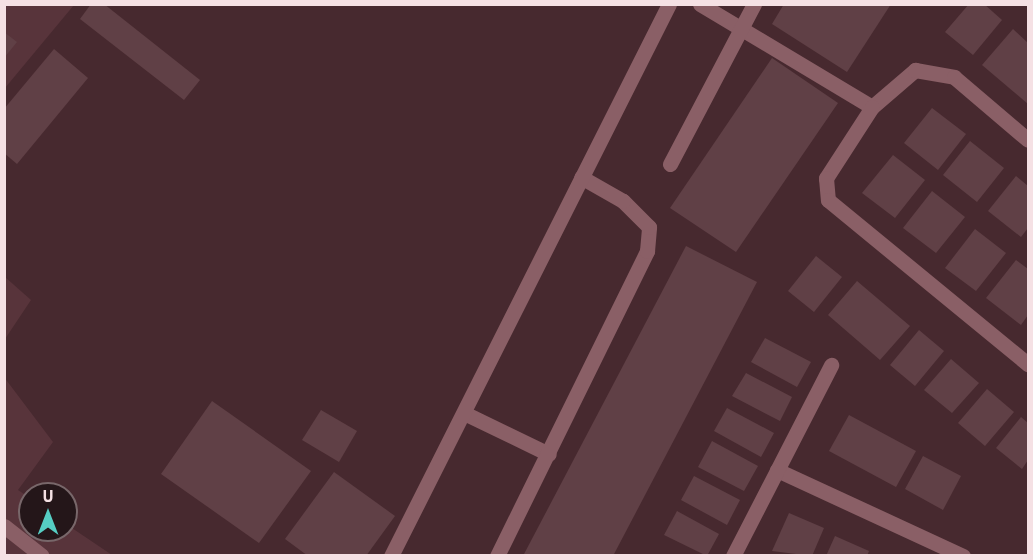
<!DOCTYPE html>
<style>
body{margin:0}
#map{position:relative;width:1033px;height:560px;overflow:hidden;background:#47292f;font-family:"IBM Plex Sans",sans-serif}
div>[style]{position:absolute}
.built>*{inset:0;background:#58343b}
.building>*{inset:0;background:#604046}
.service>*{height:15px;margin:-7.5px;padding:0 7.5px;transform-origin:7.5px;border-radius:7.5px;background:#8a5f66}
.minor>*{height:15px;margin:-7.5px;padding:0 7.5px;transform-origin:7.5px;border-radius:7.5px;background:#8a5f66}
.tertiary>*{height:15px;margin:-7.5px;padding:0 7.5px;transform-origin:7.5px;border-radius:7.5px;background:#8a5f66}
span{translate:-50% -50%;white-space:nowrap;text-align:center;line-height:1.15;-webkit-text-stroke:4.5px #241619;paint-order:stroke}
.frame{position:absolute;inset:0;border:6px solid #f5e1e4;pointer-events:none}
.north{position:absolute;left:18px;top:482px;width:60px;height:60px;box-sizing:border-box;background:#241619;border:2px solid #78676a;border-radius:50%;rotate:0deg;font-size:16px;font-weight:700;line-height:24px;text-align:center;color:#f5e1e4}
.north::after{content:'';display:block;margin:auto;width:21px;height:27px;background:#56cec4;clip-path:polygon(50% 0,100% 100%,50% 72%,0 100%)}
</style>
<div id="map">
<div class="built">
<i style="clip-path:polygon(5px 5px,74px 5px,5px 88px)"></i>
<i style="clip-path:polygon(5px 277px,31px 300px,5px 339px)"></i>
<i style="clip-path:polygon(4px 377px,53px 442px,18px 490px,30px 498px,30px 530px,66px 530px,66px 524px,112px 555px,5px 555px)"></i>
</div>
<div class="building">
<i style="clip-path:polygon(91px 4px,104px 4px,200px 80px,184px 100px,80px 19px)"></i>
<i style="clip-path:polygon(784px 4px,891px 4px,847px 72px,772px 24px)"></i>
<i style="clip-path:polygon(969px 4px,984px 4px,1002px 20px,973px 55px,945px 32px)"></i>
<i style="clip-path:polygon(1013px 29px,1028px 43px,1028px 104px,982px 65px)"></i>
<i style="clip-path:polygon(4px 32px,17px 42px,4px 58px)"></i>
<i style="clip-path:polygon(54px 49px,88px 78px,17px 164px,4px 153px,4px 109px)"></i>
<i style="clip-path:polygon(772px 58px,838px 103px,736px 252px,670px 208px)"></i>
<i style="clip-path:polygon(932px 108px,966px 134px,938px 170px,904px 143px)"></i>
<i style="clip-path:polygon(970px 141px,1004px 168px,977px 202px,943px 175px)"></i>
<i style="clip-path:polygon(893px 155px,925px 180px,895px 218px,862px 193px)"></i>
<i style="clip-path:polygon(1016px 176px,1028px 186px,1028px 228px,1021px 237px,988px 211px)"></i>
<i style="clip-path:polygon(932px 191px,965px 217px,936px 253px,903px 228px)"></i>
<i style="clip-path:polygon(975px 229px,1006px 253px,976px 291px,945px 268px)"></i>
<i style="clip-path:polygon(686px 246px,757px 282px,613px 556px,523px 556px)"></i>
<i style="clip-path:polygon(816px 256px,842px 277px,814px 312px,788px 291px)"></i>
<i style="clip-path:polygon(1016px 260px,1028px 269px,1028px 315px,1021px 325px,986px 298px)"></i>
<i style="clip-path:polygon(857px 281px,910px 326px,880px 360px,828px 315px)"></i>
<i style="clip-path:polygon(919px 330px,944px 351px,915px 386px,890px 365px)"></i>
<i style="clip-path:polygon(765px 338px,811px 362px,797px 387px,751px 362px)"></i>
<i style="clip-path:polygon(951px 359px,979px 383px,952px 413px,924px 390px)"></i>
<i style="clip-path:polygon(746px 373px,792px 397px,780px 421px,732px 396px)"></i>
<i style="clip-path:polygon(987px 389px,1014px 412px,985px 446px,958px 423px)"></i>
<i style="clip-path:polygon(212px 401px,311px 471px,259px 543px,161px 474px)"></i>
<i style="clip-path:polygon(727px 408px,774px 433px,761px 457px,714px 431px)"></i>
<i style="clip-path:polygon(321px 410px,357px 431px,339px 462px,302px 440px)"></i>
<i style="clip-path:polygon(849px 415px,916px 451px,896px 487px,829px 451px)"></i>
<i style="clip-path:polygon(1021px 417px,1028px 423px,1028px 460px,1022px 469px,996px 448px)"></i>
<i style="clip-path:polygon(712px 441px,758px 466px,744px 491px,698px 467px)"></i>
<i style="clip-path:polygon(923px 456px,961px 476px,943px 510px,905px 489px)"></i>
<i style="clip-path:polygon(334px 472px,395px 516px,366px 556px,308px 556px,285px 539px)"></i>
<i style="clip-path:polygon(694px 476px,740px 500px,727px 525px,681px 500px)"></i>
<i style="clip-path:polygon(677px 511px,719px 534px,707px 556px,664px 535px)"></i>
<i style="clip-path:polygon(789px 513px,824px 528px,812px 556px,772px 551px)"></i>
<i style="clip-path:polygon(835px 536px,869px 551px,867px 556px,826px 556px)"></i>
</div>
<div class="service">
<i style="left:4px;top:526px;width:48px;rotate:38.3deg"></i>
</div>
<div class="minor">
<i style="left:700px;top:4px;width:200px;rotate:30.9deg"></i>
<i style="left:872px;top:107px;width:57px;rotate:-40.7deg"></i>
<i style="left:915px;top:70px;width:40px;rotate:10deg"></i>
<i style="left:954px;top:77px;width:97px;rotate:40.4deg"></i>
<i style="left:872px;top:107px;width:85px;rotate:122.9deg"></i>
<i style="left:826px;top:178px;width:22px;rotate:85deg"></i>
<i style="left:828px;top:200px;width:259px;rotate:39.4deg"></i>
<i style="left:670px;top:164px;width:181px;rotate:-62.3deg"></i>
<i style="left:464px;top:413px;width:94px;rotate:25.8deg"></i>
<i style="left:777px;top:470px;width:205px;rotate:24.8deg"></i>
<i style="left:497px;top:556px;width:340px;rotate:-63.8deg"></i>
<i style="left:647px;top:251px;width:24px;rotate:-85deg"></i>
<i style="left:649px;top:227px;width:37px;rotate:-135deg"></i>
<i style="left:623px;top:201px;width:48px;rotate:-150.3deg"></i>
<i style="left:733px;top:556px;width:215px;rotate:-62.8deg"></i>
</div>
<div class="tertiary">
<i style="left:391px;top:556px;width:618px;rotate:-63.27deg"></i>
</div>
<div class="frame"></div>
<div class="north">U</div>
</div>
